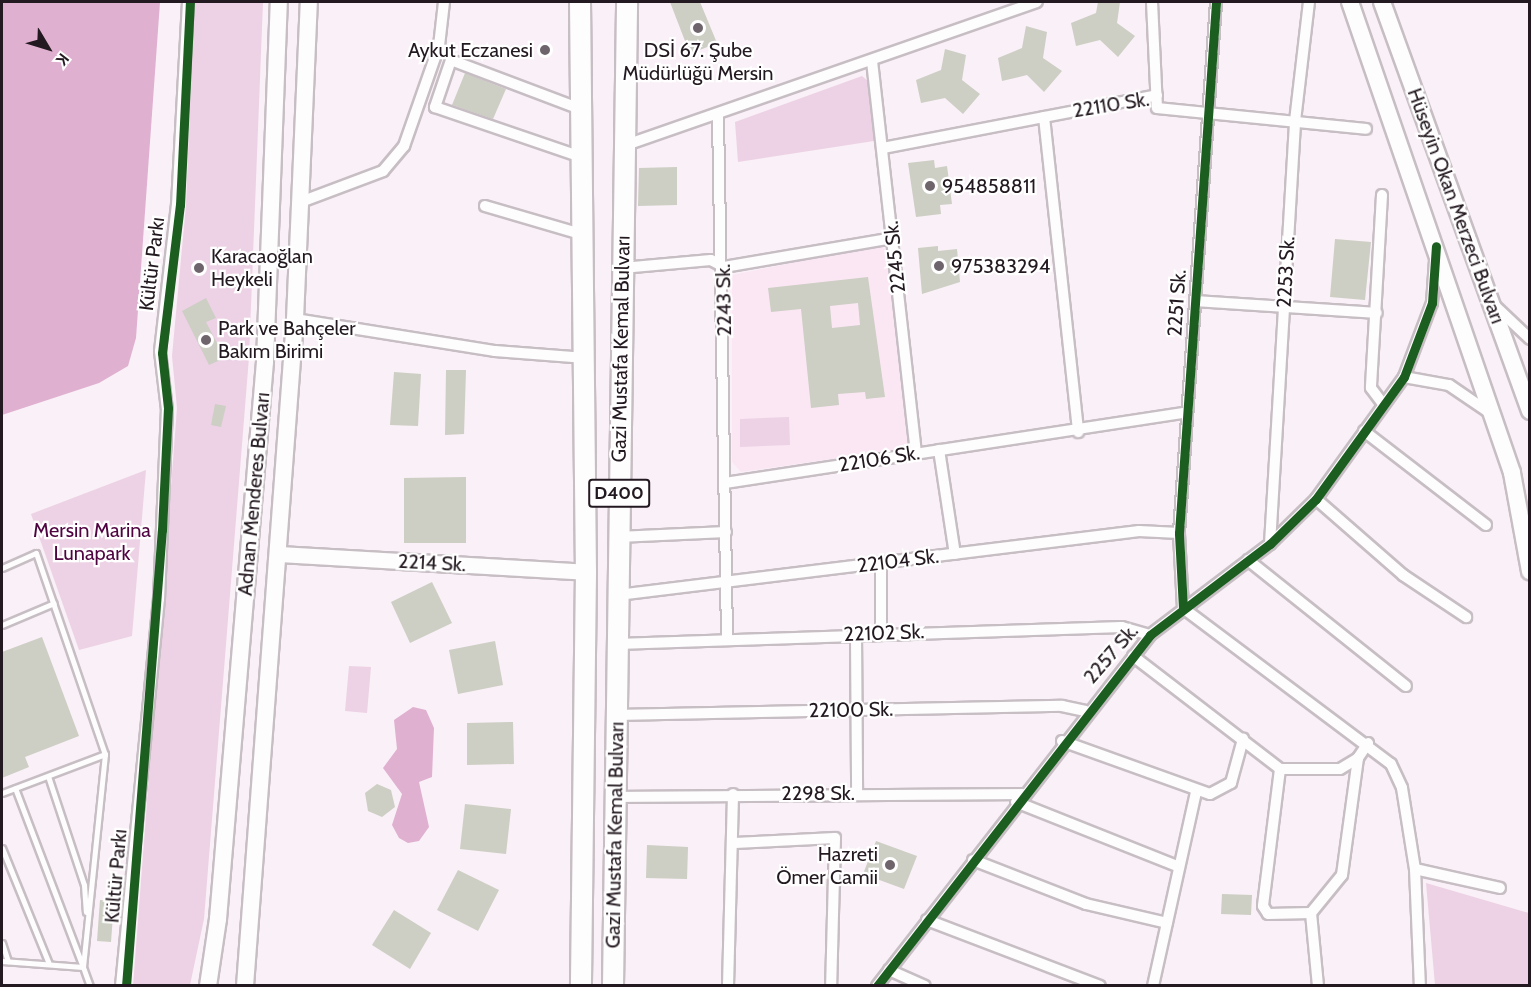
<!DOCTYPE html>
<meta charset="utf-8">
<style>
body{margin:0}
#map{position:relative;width:1531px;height:987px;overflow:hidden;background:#faf0f7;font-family:Cabin,sans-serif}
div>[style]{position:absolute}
.built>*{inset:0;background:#fbe7f4}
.green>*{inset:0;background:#ecd2e4}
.water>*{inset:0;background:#dfb0d0}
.building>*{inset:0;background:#cdcec4}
.roads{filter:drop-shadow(2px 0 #c7bec4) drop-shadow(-2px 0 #c7bec4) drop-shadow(0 2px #c7bec4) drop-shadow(0 -2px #c7bec4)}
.lane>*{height:5px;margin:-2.5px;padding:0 2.5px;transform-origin:2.5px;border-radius:2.5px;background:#fefdfe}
.street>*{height:10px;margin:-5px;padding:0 5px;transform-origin:5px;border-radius:5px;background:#fefdfe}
.secondary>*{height:15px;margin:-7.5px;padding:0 7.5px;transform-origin:7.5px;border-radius:7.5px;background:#fefdfe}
.primary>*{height:16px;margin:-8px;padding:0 8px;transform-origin:8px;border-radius:8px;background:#fefdfe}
.highway>*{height:20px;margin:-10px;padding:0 10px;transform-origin:10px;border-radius:10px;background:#fefdfe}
.cycleway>*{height:9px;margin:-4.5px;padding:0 4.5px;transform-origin:4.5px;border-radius:4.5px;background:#1b5e20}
.dots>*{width:16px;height:16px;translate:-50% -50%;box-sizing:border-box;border:3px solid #fff;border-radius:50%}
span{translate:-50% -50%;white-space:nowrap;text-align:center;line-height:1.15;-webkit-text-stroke:4.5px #fff;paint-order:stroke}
.shield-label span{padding:2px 4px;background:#fff;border:2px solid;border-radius:4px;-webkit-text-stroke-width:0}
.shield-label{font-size:18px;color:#231920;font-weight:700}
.poi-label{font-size:20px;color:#231920}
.right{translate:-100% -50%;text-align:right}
.left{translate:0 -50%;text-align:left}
.street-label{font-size:20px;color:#231920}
.park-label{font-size:20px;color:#4f0441}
.frame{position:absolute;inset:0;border:3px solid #231920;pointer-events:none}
.north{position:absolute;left:18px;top:18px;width:60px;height:60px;-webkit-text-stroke:4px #fff;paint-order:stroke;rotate:128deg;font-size:16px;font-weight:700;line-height:24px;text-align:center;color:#231920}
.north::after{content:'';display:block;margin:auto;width:21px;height:27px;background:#231920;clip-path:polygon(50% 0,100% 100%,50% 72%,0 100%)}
</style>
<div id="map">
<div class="built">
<i style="clip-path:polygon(879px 245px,888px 251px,909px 441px,902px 449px,741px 472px,732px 462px,732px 275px)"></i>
</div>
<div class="green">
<i style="clip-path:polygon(194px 2px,263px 2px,249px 357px,204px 919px,190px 985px,133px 986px,177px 408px,172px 356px,186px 205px)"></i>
<i style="clip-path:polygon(862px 76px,868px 81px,874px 141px,738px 162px,735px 122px)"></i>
<i style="clip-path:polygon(789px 417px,790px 445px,740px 447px,740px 419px)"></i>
<i style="clip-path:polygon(146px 470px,132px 636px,79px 650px,31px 514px)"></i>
<i style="clip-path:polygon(349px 666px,371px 667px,367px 713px,345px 711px)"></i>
<i style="clip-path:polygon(1426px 883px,1529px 913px,1529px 985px,1435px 985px)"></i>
</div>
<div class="water">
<i style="clip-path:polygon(2px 2px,160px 2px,136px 338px,128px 366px,99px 383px,2px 415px)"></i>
<i style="clip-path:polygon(413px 707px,426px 710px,434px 728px,432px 777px,419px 782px,429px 827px,419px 841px,408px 843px,399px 838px,392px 825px,402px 794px,383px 768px,397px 749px,394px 720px)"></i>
</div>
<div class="building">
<i style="clip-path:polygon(670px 2px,700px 2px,717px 43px,690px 54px)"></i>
<i style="clip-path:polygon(1098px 2px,1120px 2px,1117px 23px,1135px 36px,1118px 57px,1100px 40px,1076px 46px,1071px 23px,1096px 13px)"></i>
<i style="clip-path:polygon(1026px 26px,1047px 32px,1043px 58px,1062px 71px,1044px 92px,1027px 75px,1002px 81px,998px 58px,1022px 48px)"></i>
<i style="clip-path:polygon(945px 49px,966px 55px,962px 80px,980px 94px,963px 114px,945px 98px,921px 103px,916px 80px,941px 70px)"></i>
<i style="clip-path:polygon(465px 73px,506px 89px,493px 119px,452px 105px)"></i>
<i style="clip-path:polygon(934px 160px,935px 168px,947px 166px,952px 204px,940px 205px,941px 214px,916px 217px,908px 163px)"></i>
<i style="clip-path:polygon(677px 167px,677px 205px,638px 206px,639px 168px)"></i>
<i style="clip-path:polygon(1335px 239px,1371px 242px,1365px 300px,1330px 297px)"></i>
<i style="clip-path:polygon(938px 246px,938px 251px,957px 249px,960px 282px,922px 294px,918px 248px)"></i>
<i style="clip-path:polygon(evenodd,868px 277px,885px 397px,866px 399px,865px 392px,838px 394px,839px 405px,811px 408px,801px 309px,771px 312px,768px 288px,868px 277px,858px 303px,860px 325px,832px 328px,830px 306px,858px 303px)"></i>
<i style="clip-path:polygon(206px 298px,216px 318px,206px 322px,225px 358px,209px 365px,182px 311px)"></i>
<i style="clip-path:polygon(446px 370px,466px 370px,464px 434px,445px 435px)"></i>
<i style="clip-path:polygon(394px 372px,421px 374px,418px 426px,390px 425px)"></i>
<i style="clip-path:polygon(215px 404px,226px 406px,221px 427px,211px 425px)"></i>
<i style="clip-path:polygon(466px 477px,466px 543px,404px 543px,404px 478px)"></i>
<i style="clip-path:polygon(432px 582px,452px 623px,410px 643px,391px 602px)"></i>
<i style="clip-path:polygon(42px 637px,79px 736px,25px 757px,29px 767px,2px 778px,2px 652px)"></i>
<i style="clip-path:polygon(495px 641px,503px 685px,458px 694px,449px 650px)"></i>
<i style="clip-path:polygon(513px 722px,514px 764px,467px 765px,467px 723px)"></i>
<i style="clip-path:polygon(377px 784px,391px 790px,395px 807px,382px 817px,368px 811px,365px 793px)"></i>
<i style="clip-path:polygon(465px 804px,511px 809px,506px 854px,460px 849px)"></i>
<i style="clip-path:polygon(876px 841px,917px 856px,904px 889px,863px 874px)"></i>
<i style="clip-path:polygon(647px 845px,688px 847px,687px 879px,646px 878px)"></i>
<i style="clip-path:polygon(458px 870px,499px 890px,478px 931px,437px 910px)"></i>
<i style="clip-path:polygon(1222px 894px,1252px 895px,1251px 915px,1221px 914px)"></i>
<i style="clip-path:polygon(100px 900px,114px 901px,111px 942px,97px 941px)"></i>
<i style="clip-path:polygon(394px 910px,431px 933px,410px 969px,372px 945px)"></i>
</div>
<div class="roads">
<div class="lane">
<i style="left:2px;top:568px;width:37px;rotate:-24deg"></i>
<i style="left:36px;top:553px;width:213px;rotate:71.1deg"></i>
<i style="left:105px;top:754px;width:214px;rotate:95.9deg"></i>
<i style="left:83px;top:967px;width:20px;rotate:70deg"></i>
<i style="left:2px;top:625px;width:56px;rotate:-22.9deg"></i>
<i style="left:48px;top:776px;width:115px;rotate:71.7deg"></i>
<i style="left:84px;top:885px;width:27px;rotate:86deg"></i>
<i style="left:2px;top:793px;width:110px;rotate:-20.7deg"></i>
<i style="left:2px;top:848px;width:125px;rotate:67.9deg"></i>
<i style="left:2px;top:943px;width:19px;rotate:72deg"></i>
<i style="left:2px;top:961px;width:81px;rotate:4.2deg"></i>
<i style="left:83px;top:967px;width:191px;rotate:-110.8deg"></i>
</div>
<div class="street">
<i style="left:1152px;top:2px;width:106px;rotate:87.3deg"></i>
<i style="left:1157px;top:108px;width:210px;rotate:5.7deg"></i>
<i style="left:872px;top:61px;width:394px;rotate:83.6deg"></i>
<i style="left:583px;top:110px;width:141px;rotate:-159.3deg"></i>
<i style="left:451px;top:60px;width:50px;rotate:108.8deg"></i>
<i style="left:435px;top:107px;width:157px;rotate:18.9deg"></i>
<i style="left:718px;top:116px;width:522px;rotate:89.01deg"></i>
<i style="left:1044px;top:117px;width:317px;rotate:83.8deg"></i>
<i style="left:626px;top:145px;width:435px;rotate:-19.2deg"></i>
<i style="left:883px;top:148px;width:279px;rotate:-10.9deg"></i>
<i style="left:1382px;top:195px;width:193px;rotate:93.3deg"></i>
<i style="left:1371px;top:388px;width:20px;rotate:53deg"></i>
<i style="left:298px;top:203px;width:91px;rotate:-20.6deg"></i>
<i style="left:383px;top:171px;width:33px;rotate:-50deg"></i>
<i style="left:404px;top:146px;width:106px;rotate:-70.7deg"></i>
<i style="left:439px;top:46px;width:44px;rotate:-83.5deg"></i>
<i style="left:485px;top:206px;width:103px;rotate:16.3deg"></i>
<i style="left:622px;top:268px;width:89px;rotate:-5.1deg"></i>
<i style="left:711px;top:260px;width:15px;rotate:28deg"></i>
<i style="left:724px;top:267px;width:171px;rotate:-9.7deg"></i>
<i style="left:1196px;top:301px;width:181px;rotate:3.8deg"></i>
<i style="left:1495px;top:306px;width:48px;rotate:43.3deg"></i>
<i style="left:295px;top:319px;width:203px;rotate:9.1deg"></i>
<i style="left:495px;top:351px;width:91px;rotate:4.4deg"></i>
<i style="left:1404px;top:377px;width:46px;rotate:10.1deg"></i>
<i style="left:1449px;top:385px;width:50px;rotate:34.3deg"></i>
<i style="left:1364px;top:431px;width:154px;rotate:37.6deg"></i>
<i style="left:939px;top:450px;width:105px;rotate:81.3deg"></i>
<i style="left:725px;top:483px;width:467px;rotate:-8.7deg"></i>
<i style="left:1316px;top:499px;width:116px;rotate:41.1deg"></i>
<i style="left:1403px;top:575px;width:76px;rotate:33.7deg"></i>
<i style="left:618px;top:537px;width:108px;rotate:-2.7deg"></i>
<i style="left:1270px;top:544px;width:424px;rotate:-86.6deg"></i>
<i style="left:1295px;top:121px;width:120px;rotate:-83.3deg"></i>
<i style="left:1248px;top:560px;width:202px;rotate:38.6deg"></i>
<i style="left:618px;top:595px;width:525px;rotate:-7deg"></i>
<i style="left:1139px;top:531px;width:40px;rotate:2.9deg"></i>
<i style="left:1183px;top:608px;width:75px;rotate:-93.1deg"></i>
<i style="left:1179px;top:533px;width:532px;rotate:-86.01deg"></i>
<i style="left:1183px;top:608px;width:260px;rotate:36.9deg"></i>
<i style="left:1391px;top:764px;width:26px;rotate:65deg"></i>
<i style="left:1402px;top:788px;width:82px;rotate:80.9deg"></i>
<i style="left:1415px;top:869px;width:117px;rotate:87.6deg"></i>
<i style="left:881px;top:633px;width:70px;rotate:-90deg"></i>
<i style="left:856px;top:634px;width:159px;rotate:89.6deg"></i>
<i style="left:617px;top:644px;width:505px;rotate:-1.93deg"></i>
<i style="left:1122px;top:627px;width:29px;rotate:16deg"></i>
<i style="left:1133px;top:656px;width:185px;rotate:37.5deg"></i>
<i style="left:1280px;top:769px;width:60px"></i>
<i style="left:1340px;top:769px;width:21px;rotate:-31deg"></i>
<i style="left:616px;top:715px;width:446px;rotate:-1.2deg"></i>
<i style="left:1062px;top:706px;width:24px;rotate:12deg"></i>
<i style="left:1062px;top:741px;width:157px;rotate:19.7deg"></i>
<i style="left:1210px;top:794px;width:24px;rotate:-28deg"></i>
<i style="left:1231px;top:783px;width:46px;rotate:-74.7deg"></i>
<i style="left:1280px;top:769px;width:138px;rotate:97.1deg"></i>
<i style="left:1263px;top:906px;width:9px;rotate:58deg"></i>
<i style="left:1268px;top:914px;width:43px;rotate:-1.3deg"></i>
<i style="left:615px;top:797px;width:407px;rotate:-0.4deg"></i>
<i style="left:1016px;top:802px;width:175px;rotate:21.7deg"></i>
<i style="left:735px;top:843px;width:100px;rotate:-2.9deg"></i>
<i style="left:835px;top:838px;width:148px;rotate:91.5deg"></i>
<i style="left:973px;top:860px;width:121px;rotate:21.3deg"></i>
<i style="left:1086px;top:904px;width:83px;rotate:13.2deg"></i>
<i style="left:1415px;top:869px;width:87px;rotate:12.6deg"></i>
<i style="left:927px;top:920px;width:185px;rotate:20.9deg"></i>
<i style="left:889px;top:970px;width:39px;rotate:24deg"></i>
<i style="left:121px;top:986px;width:389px;rotate:-84.4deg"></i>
<i style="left:159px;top:599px;width:189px;rotate:-87.6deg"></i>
<i style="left:167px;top:410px;width:59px;rotate:-96.8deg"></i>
<i style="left:160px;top:351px;width:147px;rotate:-83.4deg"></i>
<i style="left:177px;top:205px;width:203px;rotate:-86.9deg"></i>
<i style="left:728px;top:986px;width:192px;rotate:-88.5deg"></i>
<i style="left:877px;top:986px;width:445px;rotate:-52.1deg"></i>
<i style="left:1150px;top:635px;width:151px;rotate:-37.2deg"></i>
<i style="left:1270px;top:544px;width:64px;rotate:-44.4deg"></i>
<i style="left:1316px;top:499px;width:150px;rotate:-54.2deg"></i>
<i style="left:1404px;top:377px;width:79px;rotate:-69.3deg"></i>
<i style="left:1432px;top:303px;width:43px;rotate:-86deg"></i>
<i style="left:1153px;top:986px;width:199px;rotate:-77.5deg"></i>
<i style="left:1318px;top:986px;width:73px;rotate:-95.5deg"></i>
<i style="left:1311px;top:913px;width:49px;rotate:-50.8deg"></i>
<i style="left:1342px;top:875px;width:118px;rotate:-82.2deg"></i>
<i style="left:1358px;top:758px;width:18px;rotate:-56deg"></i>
</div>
<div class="secondary">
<i style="left:278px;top:554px;width:309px;rotate:3.3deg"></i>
</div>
<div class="primary">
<i style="left:1350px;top:2px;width:498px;rotate:71deg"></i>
<i style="left:1512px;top:473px;width:100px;rotate:79.6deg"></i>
<i style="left:1382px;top:2px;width:435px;rotate:70.1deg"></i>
<i style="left:208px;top:986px;width:68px;rotate:-81.5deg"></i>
<i style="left:218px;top:919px;width:559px;rotate:-85.18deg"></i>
<i style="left:265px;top:362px;width:360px;rotate:-87.8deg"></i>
<i style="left:245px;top:986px;width:669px;rotate:-85.71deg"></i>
<i style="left:295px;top:319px;width:317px;rotate:-87.5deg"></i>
</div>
<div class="highway">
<i style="left:580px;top:2px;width:570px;rotate:89.4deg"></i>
<i style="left:586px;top:572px;width:414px;rotate:90.7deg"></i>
<i style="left:613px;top:986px;width:984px;rotate:-89.18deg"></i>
</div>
</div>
<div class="cycleway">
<i style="left:1183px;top:608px;width:75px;rotate:-93.1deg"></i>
<i style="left:1179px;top:533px;width:532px;rotate:-86.01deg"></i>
<i style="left:126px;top:986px;width:457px;rotate:-85.5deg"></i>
<i style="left:162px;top:530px;width:122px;rotate:-87.2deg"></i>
<i style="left:168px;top:408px;width:55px;rotate:-96.2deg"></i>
<i style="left:162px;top:353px;width:149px;rotate:-83.1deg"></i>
<i style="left:180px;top:205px;width:203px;rotate:-87.2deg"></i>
<i style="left:877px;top:986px;width:445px;rotate:-52.1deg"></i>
<i style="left:1150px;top:635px;width:151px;rotate:-37.2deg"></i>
<i style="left:1270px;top:544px;width:64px;rotate:-44.4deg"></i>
<i style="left:1316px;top:499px;width:150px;rotate:-54.2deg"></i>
<i style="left:1404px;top:377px;width:79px;rotate:-69.3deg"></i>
<i style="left:1432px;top:303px;width:57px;rotate:-86deg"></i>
</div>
<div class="dots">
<i style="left:698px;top:28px;background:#6e646b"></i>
<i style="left:545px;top:50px;background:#6e646b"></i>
<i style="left:930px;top:186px;background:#6e646b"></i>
<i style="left:939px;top:266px;background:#6e646b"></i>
<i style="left:199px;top:268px;background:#6e646b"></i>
<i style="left:206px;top:340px;background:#6e646b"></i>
<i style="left:890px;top:865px;background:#6e646b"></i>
</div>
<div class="shield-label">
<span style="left:619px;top:493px">D400</span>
</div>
<div class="poi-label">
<span class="right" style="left:533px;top:50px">Aykut Eczanesi</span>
<span style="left:698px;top:62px">DSİ 67. Şube<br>Müdürlüğü Mersin</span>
<span class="left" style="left:942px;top:186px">954858811</span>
<span class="left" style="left:211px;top:268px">Karacaoğlan<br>Heykeli</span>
<span class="left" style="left:951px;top:266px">975383294</span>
<span class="left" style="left:218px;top:340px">Park ve Bahçeler<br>Bakım Birimi</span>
<span class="right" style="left:878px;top:866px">Hazreti<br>Ömer Camii</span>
</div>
<div class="street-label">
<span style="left:1111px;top:105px;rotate:-9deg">22110 Sk.</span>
<span style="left:1456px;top:206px;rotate:70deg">Hüseyin Okan Merzeci Bulvarı</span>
<span style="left:895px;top:257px;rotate:-96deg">2245 Sk.</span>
<span style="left:152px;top:264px;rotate:-83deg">Kültür Parkı</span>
<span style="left:1286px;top:272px;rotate:-87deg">2253 Sk.</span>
<span style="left:724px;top:300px;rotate:-91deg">2243 Sk.</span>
<span style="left:1177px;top:303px;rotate:-86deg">2251 Sk.</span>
<span style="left:621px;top:349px;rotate:-89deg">Gazi Mustafa Kemal Bulvarı</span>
<span style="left:879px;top:459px;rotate:-9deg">22106 Sk.</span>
<span style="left:254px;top:494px;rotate:-85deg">Adnan Menderes Bulvarı</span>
<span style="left:898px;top:561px;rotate:-7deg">22104 Sk.</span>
<span style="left:432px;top:563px;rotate:3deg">2214 Sk.</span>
<span style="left:884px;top:633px;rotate:-2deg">22102 Sk.</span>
<span style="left:1111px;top:654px;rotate:-49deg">2257 Sk.</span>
<span style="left:851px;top:710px;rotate:-1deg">22100 Sk.</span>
<span style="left:818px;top:793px">2298 Sk.</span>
<span style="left:615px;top:835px;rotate:-89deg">Gazi Mustafa Kemal Bulvarı</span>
<span style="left:116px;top:876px;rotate:-85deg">Kültür Parkı</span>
</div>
<div class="park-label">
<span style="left:92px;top:542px">Mersin Marina<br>Lunapark</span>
</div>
<div class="frame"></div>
<div class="north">K</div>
</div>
